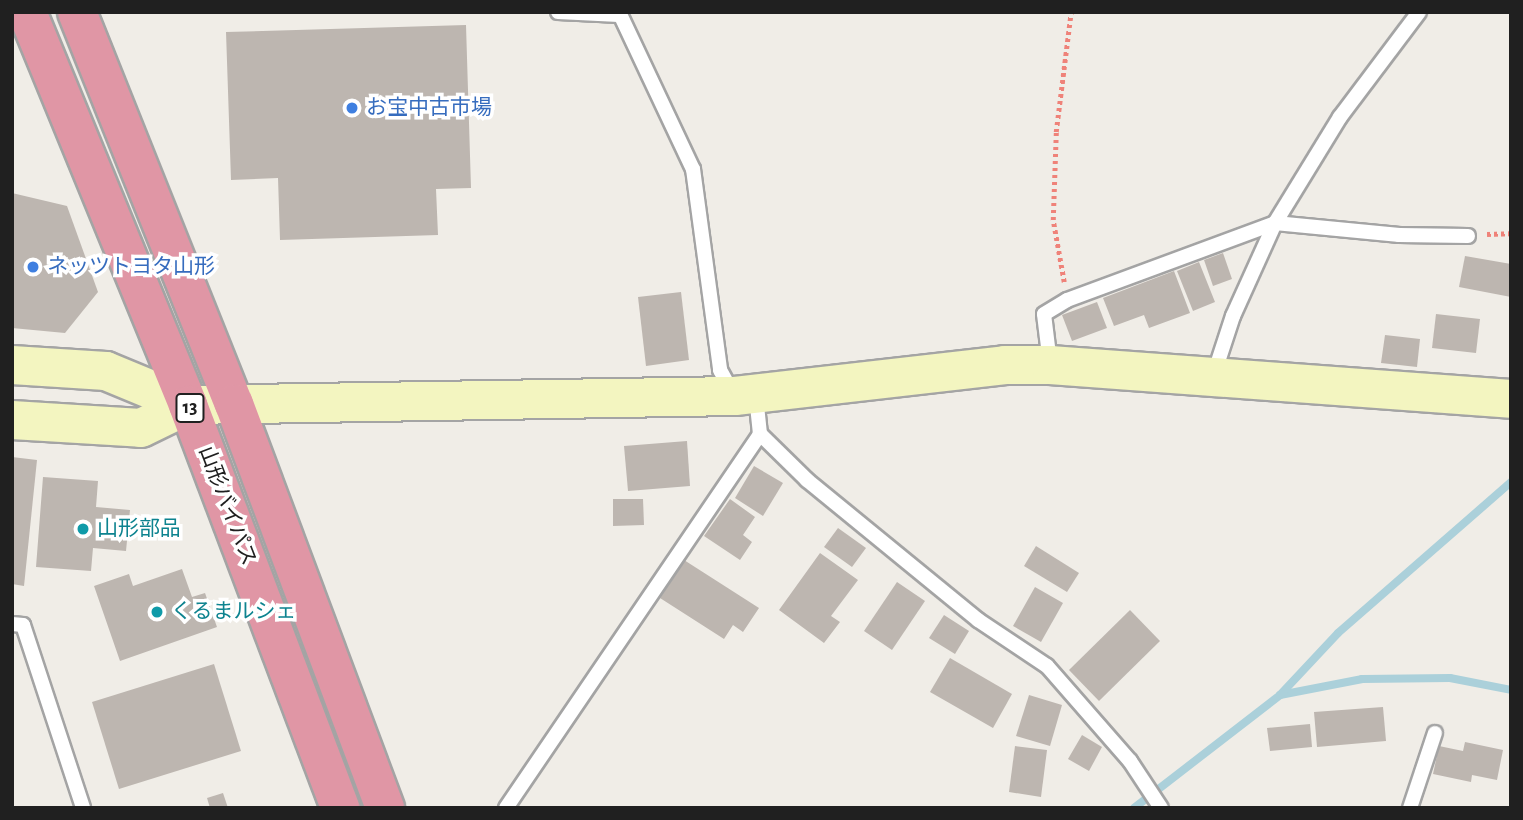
<!DOCTYPE html>
<meta charset="utf-8">
<style>
body{margin:0}
#map{position:relative;width:1523px;height:820px;overflow:hidden;background:#f0ede7;font-family:"Alegreya Sans","Noto Sans JP",sans-serif}
div>[style]{position:absolute}
.stream>*{height:8px;margin:-4px;padding:0 4px;transform-origin:4px;border-radius:4px;background:#abd0da}
.building>*{inset:0;background:#bdb6b0}
.path>*{height:4.5px;margin-top:-2.25px;transform-origin:0;background:repeating-linear-gradient(90deg,#ef8279 0 3.5px,transparent 0 7px)}
.roads{filter:drop-shadow(2px 0 #a4a4a4) drop-shadow(-2px 0 #a4a4a4) drop-shadow(0 2px #a4a4a4) drop-shadow(0 -2px #a4a4a4)}
.lane>*{height:14px;margin:-7px;padding:0 7px;transform-origin:7px;border-radius:7px;background:#fff}
.secondary>*{height:38px;margin:-19px;padding:0 19px;transform-origin:19px;border-radius:19px;background:#f3f5c0}
.highway>*{height:38px;margin:-19px;padding:0 19px;transform-origin:19px;border-radius:19px;background:#e096a5}
.dots>*{width:19px;height:19px;translate:-50% -50%;box-sizing:border-box;border:4px solid #fff;border-radius:50%}
span{translate:-50% -50%;white-space:nowrap;text-align:center;line-height:1.15;-webkit-text-stroke:7px #fff;paint-order:stroke}
.shield-label span{padding:2px 5px;background:#fff;border:2px solid;border-radius:5px;-webkit-text-stroke-width:0}
.shield-label{font-size:19px;color:#202020;font-weight:700}
.shop-label{font-size:21px;color:#366cbe}
.left{translate:0 -50%;text-align:left}
.street-label{font-size:21px;color:#202020}
.culture-label{font-size:21px;color:#0d838f}
.frame{position:absolute;inset:0;border:14px solid #202020;pointer-events:none}
</style>
<div id="map">
<div class="stream">
<i style="left:1280px;top:695px;width:84px;rotate:-11deg"></i>
<i style="left:1362px;top:679px;width:88px;rotate:-0.7deg"></i>
<i style="left:1450px;top:678px;width:62px;rotate:11.1deg"></i>
<i style="left:1134px;top:808px;width:185px;rotate:-37.7deg"></i>
<i style="left:1280px;top:695px;width:85px;rotate:-46.9deg"></i>
<i style="left:1338px;top:633px;width:230px;rotate:-41.1deg"></i>
</div>
<div class="building">
<i style="clip-path:polygon(466px 25px,471px 188px,436px 189px,438px 235px,280px 240px,278px 178px,231px 180px,226px 32px)"></i>
<i style="clip-path:polygon(12px 193px,67px 206px,98px 292px,65px 333px,12px 328px)"></i>
<i style="clip-path:polygon(1223px 253px,1232px 279px,1213px 286px,1204px 260px)"></i>
<i style="clip-path:polygon(1465px 256px,1511px 264px,1511px 297px,1459px 287px)"></i>
<i style="clip-path:polygon(1199px 262px,1215px 302px,1193px 311px,1177px 271px)"></i>
<i style="clip-path:polygon(1174px 271px,1190px 313px,1149px 328px,1144px 315px,1114px 326px,1103px 298px)"></i>
<i style="clip-path:polygon(681px 292px,689px 360px,646px 366px,638px 297px)"></i>
<i style="clip-path:polygon(1097px 302px,1107px 328px,1072px 341px,1062px 315px)"></i>
<i style="clip-path:polygon(1436px 314px,1480px 319px,1476px 353px,1432px 348px)"></i>
<i style="clip-path:polygon(1385px 335px,1420px 339px,1417px 367px,1381px 363px)"></i>
<i style="clip-path:polygon(687px 441px,690px 486px,628px 491px,624px 446px)"></i>
<i style="clip-path:polygon(12px 457px,37px 460px,24px 586px,12px 584px)"></i>
<i style="clip-path:polygon(754px 466px,783px 483px,763px 516px,735px 498px)"></i>
<i style="clip-path:polygon(43px 477px,98px 481px,96px 507px,130px 510px,126px 551px,93px 548px,91px 571px,36px 567px)"></i>
<i style="clip-path:polygon(613px 499px,643px 499px,644px 525px,613px 526px)"></i>
<i style="clip-path:polygon(730px 499px,755px 517px,743px 535px,752px 542px,740px 560px,704px 536px)"></i>
<i style="clip-path:polygon(838px 528px,866px 548px,852px 567px,824px 547px)"></i>
<i style="clip-path:polygon(1036px 546px,1079px 573px,1067px 592px,1024px 566px)"></i>
<i style="clip-path:polygon(820px 553px,858px 580px,831px 616px,840px 622px,824px 643px,779px 610px)"></i>
<i style="clip-path:polygon(684px 560px,759px 608px,743px 632px,733px 625px,724px 639px,660px 598px)"></i>
<i style="clip-path:polygon(182px 569px,192px 597px,205px 593px,217px 627px,120px 661px,94px 586px,129px 574px,133px 586px)"></i>
<i style="clip-path:polygon(897px 582px,925px 601px,892px 650px,864px 631px)"></i>
<i style="clip-path:polygon(1035px 587px,1063px 603px,1041px 642px,1013px 626px)"></i>
<i style="clip-path:polygon(1130px 610px,1160px 641px,1099px 701px,1069px 670px)"></i>
<i style="clip-path:polygon(944px 615px,969px 631px,955px 654px,929px 638px)"></i>
<i style="clip-path:polygon(950px 658px,1012px 694px,993px 728px,930px 692px)"></i>
<i style="clip-path:polygon(214px 664px,241px 751px,119px 789px,92px 702px)"></i>
<i style="clip-path:polygon(1029px 695px,1062px 705px,1050px 746px,1016px 736px)"></i>
<i style="clip-path:polygon(1383px 707px,1386px 741px,1317px 747px,1314px 712px)"></i>
<i style="clip-path:polygon(1310px 724px,1312px 747px,1270px 751px,1267px 728px)"></i>
<i style="clip-path:polygon(1082px 735px,1102px 747px,1089px 771px,1068px 759px)"></i>
<i style="clip-path:polygon(1465px 742px,1503px 750px,1497px 780px,1472px 775px,1471px 782px,1433px 774px,1439px 746px,1463px 751px)"></i>
<i style="clip-path:polygon(1015px 746px,1047px 750px,1041px 797px,1009px 792px)"></i>
<i style="clip-path:polygon(223px 793px,228px 808px,210px 808px,207px 798px)"></i>
</div>
<div class="path">
<i style="left:1487px;top:234px;width:24px;rotate:-2deg"></i>
<i style="left:1064px;top:282px;width:63px;rotate:-100.1deg"></i>
<i style="left:1053px;top:220px;width:88px;rotate:-88deg"></i>
<i style="left:1056px;top:132px;width:121px;rotate:-82.9deg"></i>
</div>
<div class="roads">
<div class="lane">
<i style="left:558px;top:12px;width:61px;rotate:2.8deg"></i>
<i style="left:619px;top:12px;width:174px;rotate:64.8deg"></i>
<i style="left:693px;top:169px;width:203px;rotate:82.3deg"></i>
<i style="left:720px;top:370px;width:25px;rotate:61deg"></i>
<i style="left:1050px;top:363px;width:49px;rotate:-97deg"></i>
<i style="left:1044px;top:314px;width:27px;rotate:-31deg"></i>
<i style="left:1067px;top:300px;width:222px;rotate:-20.3deg"></i>
<i style="left:1275px;top:223px;width:125px;rotate:5.5deg"></i>
<i style="left:1399px;top:235px;width:69px;rotate:0.8deg"></i>
<i style="left:1214px;top:374px;width:61px;rotate:-71.9deg"></i>
<i style="left:1233px;top:316px;width:102px;rotate:-65.7deg"></i>
<i style="left:1275px;top:223px;width:124px;rotate:-58.5deg"></i>
<i style="left:1340px;top:117px;width:131px;rotate:-53deg"></i>
<i style="left:760px;top:434px;width:66px;rotate:44.4deg"></i>
<i style="left:807px;top:480px;width:221px;rotate:39.3deg"></i>
<i style="left:978px;top:620px;width:83px;rotate:33.7deg"></i>
<i style="left:1047px;top:666px;width:126px;rotate:48.9deg"></i>
<i style="left:1130px;top:761px;width:56px;rotate:56.6deg"></i>
<i style="left:12px;top:624px;width:11px;rotate:5deg"></i>
<i style="left:23px;top:625px;width:193px;rotate:71.8deg"></i>
<i style="left:506px;top:808px;width:452px;rotate:-55.8deg"></i>
<i style="left:760px;top:434px;width:39px;rotate:-96deg"></i>
<i style="left:1410px;top:808px;width:79px;rotate:-71.6deg"></i>
</div>
<div class="secondary">
<i style="left:12px;top:365px;width:94px;rotate:3.7deg"></i>
<i style="left:106px;top:371px;width:89px;rotate:22.5deg"></i>
<i style="left:188px;top:405px;width:547px;rotate:-0.94deg"></i>
<i style="left:735px;top:396px;width:272px;rotate:-6.5deg"></i>
<i style="left:1005px;top:365px;width:45px"></i>
<i style="left:1050px;top:365px;width:462px;rotate:4.2deg"></i>
<i style="left:12px;top:420px;width:129px;rotate:3.5deg"></i>
<i style="left:141px;top:428px;width:52px;rotate:-26.1deg"></i>
</div>
<div class="highway">
<i style="left:27px;top:12px;width:425px;rotate:67.7deg"></i>
<i style="left:188px;top:405px;width:431px;rotate:69.3deg"></i>
<i style="left:77px;top:12px;width:422px;rotate:68.2deg"></i>
<i style="left:234px;top:404px;width:431px;rotate:69.5deg"></i>
</div>
</div>
<div class="dots">
<i style="left:352px;top:108px;background:#3f7fe0"></i>
<i style="left:33px;top:267px;background:#3f7fe0"></i>
<i style="left:83px;top:529px;background:#0f9aa8"></i>
<i style="left:157px;top:612px;background:#0f9aa8"></i>
</div>
<div class="shield-label">
<span style="left:190px;top:408px">13</span>
</div>
<div class="shop-label">
<span class="left" style="left:366px;top:108px">お宝中古市場</span>
<span class="left" style="left:47px;top:267px">ネッツトヨタ山形</span>
</div>
<div class="street-label">
<span style="left:227px;top:506px;rotate:69deg">山形バイパス</span>
</div>
<div class="culture-label">
<span class="left" style="left:97px;top:529px">山形部品</span>
<span class="left" style="left:171px;top:612px">くるまルシェ</span>
</div>
<div class="frame"></div>
</div>
